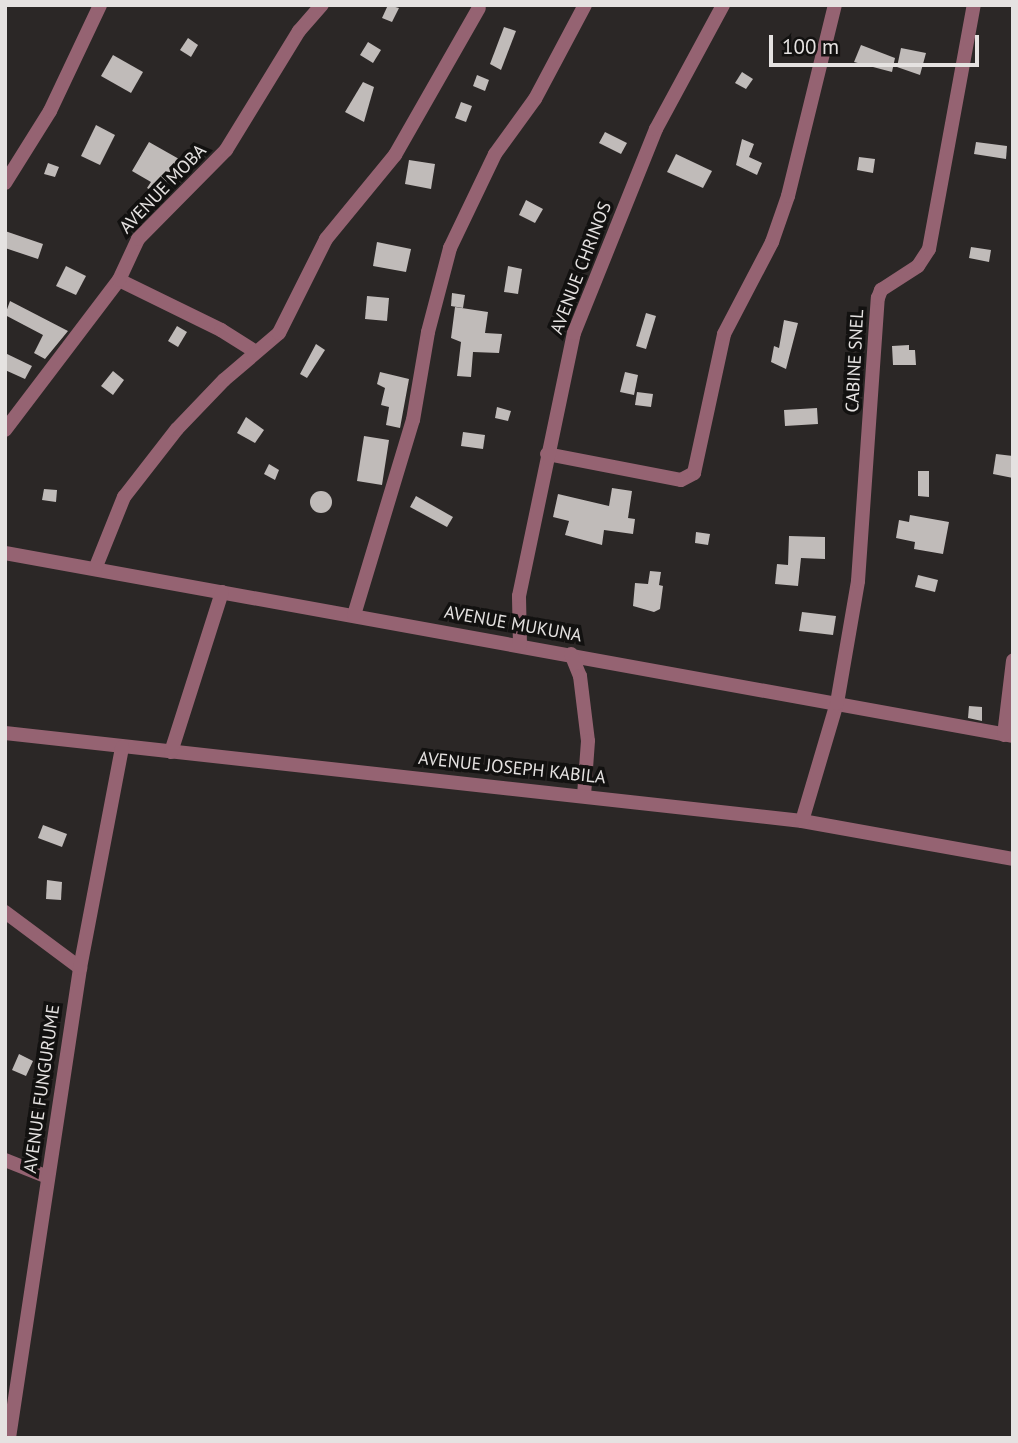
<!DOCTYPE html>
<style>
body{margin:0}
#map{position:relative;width:1018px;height:1443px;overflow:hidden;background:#2b2726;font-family:"PT Sans",sans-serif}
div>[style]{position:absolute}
.building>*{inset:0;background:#c0bbb9}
.round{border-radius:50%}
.minor>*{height:14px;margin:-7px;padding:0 7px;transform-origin:7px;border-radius:7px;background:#956372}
span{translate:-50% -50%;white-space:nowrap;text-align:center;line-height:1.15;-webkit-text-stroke:7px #121110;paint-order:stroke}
.street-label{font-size:18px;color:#e5e2e1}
.frame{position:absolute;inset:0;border:7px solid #e5e2e1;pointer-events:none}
.scale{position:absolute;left:769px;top:35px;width:210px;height:32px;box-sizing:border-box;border:4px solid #e5e2e1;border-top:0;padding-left:9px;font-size:21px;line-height:24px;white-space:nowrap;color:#e5e2e1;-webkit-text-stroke:5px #121110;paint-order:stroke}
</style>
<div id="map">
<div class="building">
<i style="clip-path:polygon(388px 5px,399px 8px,392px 22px,382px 18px)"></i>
<i style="clip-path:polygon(504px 27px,516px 31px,501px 70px,490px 64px)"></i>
<i style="clip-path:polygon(188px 38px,198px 45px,191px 57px,180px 50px)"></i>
<i style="clip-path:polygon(368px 42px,381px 50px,373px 63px,360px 55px)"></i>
<i style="clip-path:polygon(861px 45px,895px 58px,892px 72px,854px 62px)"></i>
<i style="clip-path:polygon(901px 48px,926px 53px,920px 75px,897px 67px)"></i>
<i style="clip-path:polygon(113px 55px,143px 72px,131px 93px,101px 76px)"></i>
<i style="clip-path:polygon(742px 72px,753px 79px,746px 89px,735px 83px)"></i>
<i style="clip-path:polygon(477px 75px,489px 80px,485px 91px,473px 86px)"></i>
<i style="clip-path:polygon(363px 82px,374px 87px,364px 122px,345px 112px)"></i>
<i style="clip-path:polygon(461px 102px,472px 106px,466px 122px,455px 118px)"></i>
<i style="clip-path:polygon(96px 125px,115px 135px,100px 165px,81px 156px)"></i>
<i style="clip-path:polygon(605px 132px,627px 143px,621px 154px,599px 143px)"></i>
<i style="clip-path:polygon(742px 139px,754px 144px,749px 157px,762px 163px,757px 175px,736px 165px)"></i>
<i style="clip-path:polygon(149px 142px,179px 159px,159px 195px,147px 188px,151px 182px,132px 171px)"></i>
<i style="clip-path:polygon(976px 142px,1007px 146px,1006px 159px,974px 154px)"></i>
<i style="clip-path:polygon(676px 154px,712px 171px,703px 188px,667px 172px)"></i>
<i style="clip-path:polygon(859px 157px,875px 159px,873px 173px,857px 170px)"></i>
<i style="clip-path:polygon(409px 160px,435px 164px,431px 189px,405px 184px)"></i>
<i style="clip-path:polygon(48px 163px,59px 167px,55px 177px,44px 174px)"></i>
<i style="clip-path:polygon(526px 200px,543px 209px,535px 223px,519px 215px)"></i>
<i style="clip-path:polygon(5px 231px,43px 244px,38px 259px,5px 248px)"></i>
<i style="clip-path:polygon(377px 242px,411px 249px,406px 272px,373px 266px)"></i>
<i style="clip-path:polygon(971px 247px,991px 250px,989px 262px,969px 258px)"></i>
<i style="clip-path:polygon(66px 266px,86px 276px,76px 295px,56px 286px)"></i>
<i style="clip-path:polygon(508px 266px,522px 269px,518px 294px,504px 292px)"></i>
<i style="clip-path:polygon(452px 293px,465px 295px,463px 308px,451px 306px)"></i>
<i style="clip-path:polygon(367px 296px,389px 298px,387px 321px,365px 319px)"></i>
<i style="clip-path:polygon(10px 301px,68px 331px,45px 359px,34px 353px,43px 335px,5px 315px)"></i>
<i style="clip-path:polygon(455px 307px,488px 312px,485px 333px,502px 334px,499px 353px,473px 352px,471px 377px,457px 376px,461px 342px,451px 338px)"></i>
<i style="clip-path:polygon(646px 313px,656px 316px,646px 349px,636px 346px)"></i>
<i style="clip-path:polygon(784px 320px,798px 323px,786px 369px,771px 362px,774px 346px,779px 348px)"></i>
<i style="clip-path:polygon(177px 326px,187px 332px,178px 347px,168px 341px)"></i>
<i style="clip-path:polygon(316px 344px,325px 350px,307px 378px,300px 374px)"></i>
<i style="clip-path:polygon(909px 345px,909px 350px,915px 350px,916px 365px,893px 365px,892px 346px)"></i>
<i style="clip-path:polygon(5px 353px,32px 366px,25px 379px,5px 370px)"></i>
<i style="clip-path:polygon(113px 371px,124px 380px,113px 395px,101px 386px)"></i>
<i style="clip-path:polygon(380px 372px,409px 379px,400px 428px,386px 425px,389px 407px,381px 405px,385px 388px,377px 384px)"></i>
<i style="clip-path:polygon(625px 372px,638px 375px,634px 395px,620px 392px)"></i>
<i style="clip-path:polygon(637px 392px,653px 394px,651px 407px,635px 405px)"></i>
<i style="clip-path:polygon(497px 407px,511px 411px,508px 421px,495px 418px)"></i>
<i style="clip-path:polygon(817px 408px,818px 424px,785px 426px,784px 410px)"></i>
<i style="clip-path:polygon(246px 417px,264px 430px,255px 443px,237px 433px)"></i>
<i style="clip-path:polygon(463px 432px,485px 435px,483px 449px,461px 446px)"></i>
<i style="clip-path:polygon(364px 436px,389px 440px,382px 485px,357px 481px)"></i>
<i style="clip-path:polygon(996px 454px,1013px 456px,1013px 478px,993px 474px)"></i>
<i style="clip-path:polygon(269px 464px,279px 470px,275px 480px,264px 474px)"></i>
<i style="clip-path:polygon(918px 471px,929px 471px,929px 497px,918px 496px)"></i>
<i style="clip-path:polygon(612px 488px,632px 491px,628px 518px,635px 519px,633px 534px,604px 530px,602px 545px,565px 535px,569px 521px,553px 517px,558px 494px,609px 506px)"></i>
<i style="clip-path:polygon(44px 489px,57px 490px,56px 502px,42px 500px)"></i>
<i class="round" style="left:310px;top:491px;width:22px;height:22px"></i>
<i style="clip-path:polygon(416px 496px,453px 517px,447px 527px,410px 507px)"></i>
<i style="clip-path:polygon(910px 515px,949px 522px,943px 554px,914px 549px,915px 542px,896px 538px,899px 520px,909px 522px)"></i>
<i style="clip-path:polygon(696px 532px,710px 534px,708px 545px,695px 543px)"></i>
<i style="clip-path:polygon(789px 536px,825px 537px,825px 559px,801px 558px,798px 586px,775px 584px,777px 564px,788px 565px)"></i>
<i style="clip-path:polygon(650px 571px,661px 572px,659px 585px,663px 586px,660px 609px,654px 612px,633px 606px,635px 583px,648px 584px)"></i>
<i style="clip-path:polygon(918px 575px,938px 580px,935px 592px,915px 587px)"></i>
<i style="clip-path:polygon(802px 612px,836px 616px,833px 635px,799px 631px)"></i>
<i style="clip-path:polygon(969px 706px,982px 707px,982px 721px,968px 718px)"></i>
<i style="clip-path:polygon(43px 825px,67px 834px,62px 847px,38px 838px)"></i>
<i style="clip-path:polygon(47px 880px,62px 882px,61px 900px,46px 899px)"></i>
<i style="clip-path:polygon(19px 1054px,33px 1061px,26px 1076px,12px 1070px)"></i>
</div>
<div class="minor">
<i style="left:5px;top:183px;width:85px;rotate:-58deg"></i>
<i style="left:50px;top:111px;width:117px;rotate:-64.7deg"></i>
<i style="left:119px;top:280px;width:114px;rotate:26.1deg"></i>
<i style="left:221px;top:330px;width:41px;rotate:32.2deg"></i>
<i style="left:5px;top:430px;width:188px;rotate:-52.8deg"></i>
<i style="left:119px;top:280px;width:45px;rotate:-65.1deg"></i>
<i style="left:138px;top:239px;width:125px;rotate:-45.3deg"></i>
<i style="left:226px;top:150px;width:140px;rotate:-58.5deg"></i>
<i style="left:299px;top:31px;width:35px;rotate:-49deg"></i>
<i style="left:547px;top:454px;width:136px;rotate:11deg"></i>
<i style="left:681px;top:480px;width:15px;rotate:-28deg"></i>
<i style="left:694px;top:473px;width:142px;rotate:-77.8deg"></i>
<i style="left:724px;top:334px;width:104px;rotate:-62.4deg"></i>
<i style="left:772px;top:242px;width:49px;rotate:-70.8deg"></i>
<i style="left:788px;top:196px;width:197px;rotate:-76.2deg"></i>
<i style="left:5px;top:553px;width:1024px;rotate:10.29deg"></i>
<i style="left:95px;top:569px;width:78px;rotate:-68.1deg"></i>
<i style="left:124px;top:497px;width:86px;rotate:-52.1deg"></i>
<i style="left:177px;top:429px;width:68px;rotate:-46.2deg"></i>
<i style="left:224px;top:380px;width:72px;rotate:-40.5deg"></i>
<i style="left:279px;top:333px;width:105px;rotate:-63.4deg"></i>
<i style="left:326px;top:239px;width:109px;rotate:-50.6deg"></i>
<i style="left:395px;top:155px;width:169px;rotate:-60.3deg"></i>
<i style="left:354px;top:615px;width:204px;rotate:-73.2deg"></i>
<i style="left:413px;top:420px;width:89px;rotate:-80.3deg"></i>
<i style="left:428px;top:332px;width:87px;rotate:-75.3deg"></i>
<i style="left:450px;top:248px;width:104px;rotate:-64.4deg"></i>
<i style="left:495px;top:154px;width:68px;rotate:-54deg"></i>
<i style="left:535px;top:99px;width:106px;rotate:-62deg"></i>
<i style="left:520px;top:645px;width:49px;rotate:-91.2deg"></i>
<i style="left:519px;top:596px;width:269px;rotate:-78.2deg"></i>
<i style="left:574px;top:333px;width:220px;rotate:-68.1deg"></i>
<i style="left:656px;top:129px;width:141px;rotate:-61.6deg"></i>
<i style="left:571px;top:654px;width:24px;rotate:68deg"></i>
<i style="left:580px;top:676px;width:65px;rotate:83deg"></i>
<i style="left:588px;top:741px;width:54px;rotate:94.2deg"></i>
<i style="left:5px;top:733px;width:802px;rotate:6.3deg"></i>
<i style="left:802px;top:821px;width:214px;rotate:10.2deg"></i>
<i style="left:1004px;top:735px;width:75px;rotate:-83.1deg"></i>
<i style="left:171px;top:752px;width:168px;rotate:-72.3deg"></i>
<i style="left:802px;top:821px;width:123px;rotate:-73.5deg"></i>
<i style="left:837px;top:703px;width:124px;rotate:-80.2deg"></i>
<i style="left:858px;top:581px;width:284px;rotate:-86deg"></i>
<i style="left:878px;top:298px;width:9px;rotate:-69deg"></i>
<i style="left:881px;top:290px;width:44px;rotate:-33deg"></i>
<i style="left:918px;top:266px;width:20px;rotate:-57deg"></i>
<i style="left:929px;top:249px;width:248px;rotate:-79.6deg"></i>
<i style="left:5px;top:912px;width:94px;rotate:36.7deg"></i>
<i style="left:5px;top:1160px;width:46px;rotate:21.6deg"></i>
<i style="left:9px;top:1438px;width:475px;rotate:-81.4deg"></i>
<i style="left:80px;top:968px;width:225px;rotate:-79.2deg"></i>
</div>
<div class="street-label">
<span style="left:163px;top:189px;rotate:-46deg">AVENUE MOBA</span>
<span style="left:581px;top:268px;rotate:-69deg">AVENUE CHRINOS</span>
<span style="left:855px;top:361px;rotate:-87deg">CABINE SNEL</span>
<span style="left:513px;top:624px;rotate:10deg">AVENUE MUKUNA</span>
<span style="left:512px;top:768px;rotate:6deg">AVENUE JOSEPH KABILA</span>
<span style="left:42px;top:1089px;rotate:-82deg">AVENUE FUNGURUME</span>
</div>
<div class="frame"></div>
<div class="scale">100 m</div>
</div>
